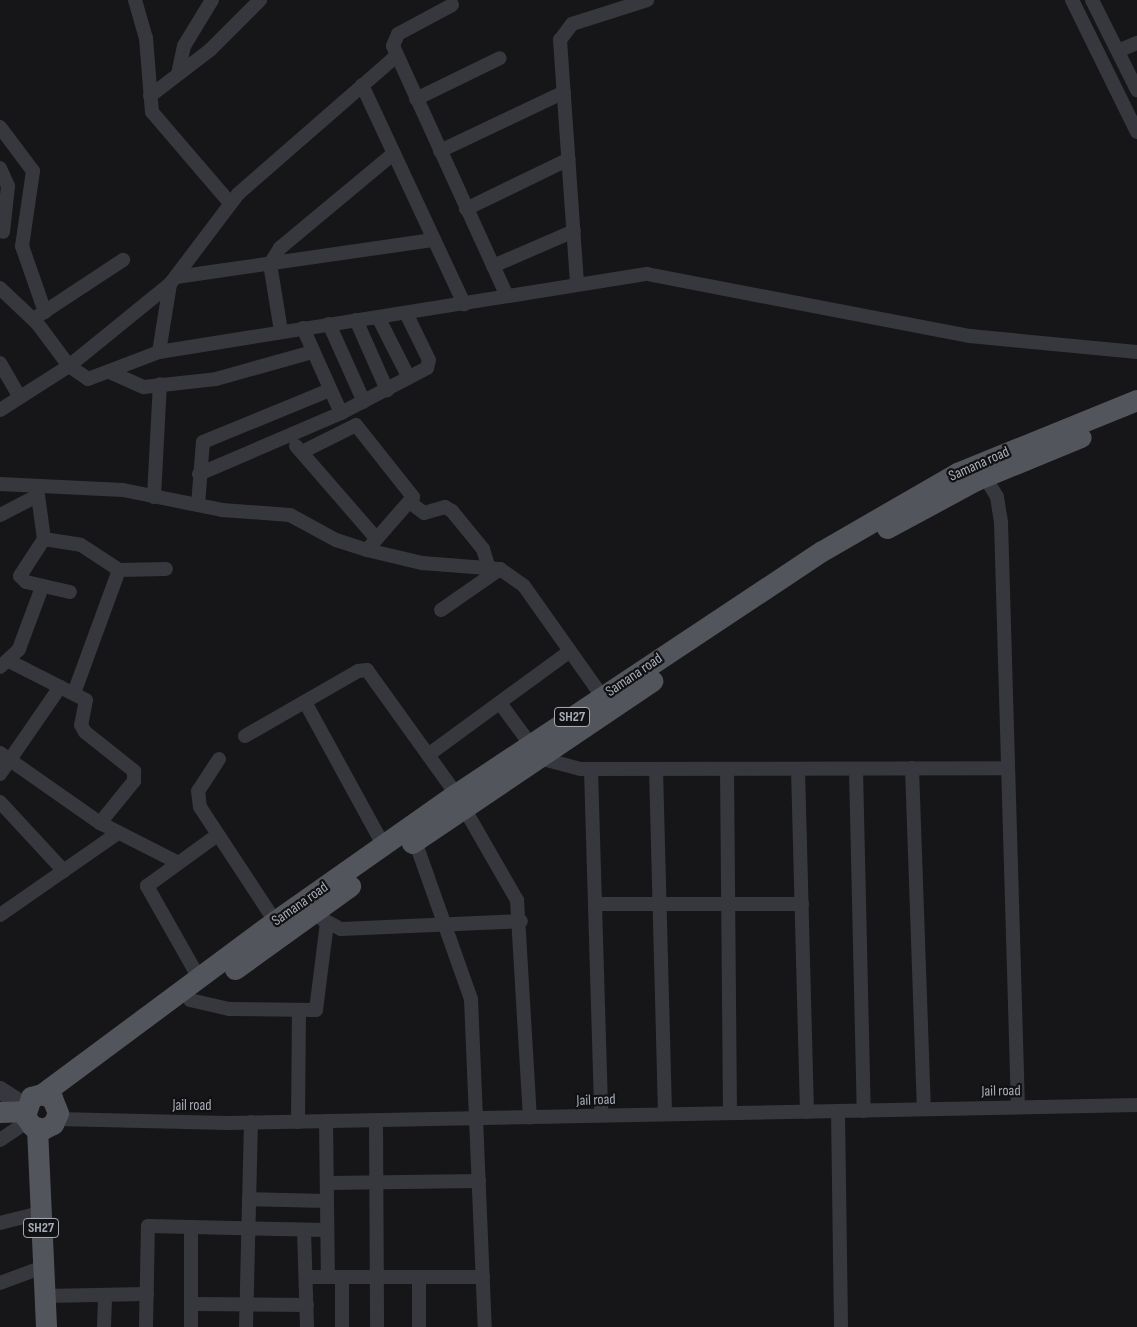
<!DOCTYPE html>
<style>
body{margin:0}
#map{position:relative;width:1137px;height:1327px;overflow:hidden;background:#161618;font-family:"Sofia Sans Condensed",sans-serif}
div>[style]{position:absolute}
.minor>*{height:14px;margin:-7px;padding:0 7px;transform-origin:7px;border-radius:7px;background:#37383d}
.tertiary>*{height:18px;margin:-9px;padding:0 9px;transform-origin:9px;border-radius:9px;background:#37383d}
.primary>*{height:21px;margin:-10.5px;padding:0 10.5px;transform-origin:10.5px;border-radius:10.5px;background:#53555c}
span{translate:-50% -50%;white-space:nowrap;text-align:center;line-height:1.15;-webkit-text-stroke:4.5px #111113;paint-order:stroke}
.shield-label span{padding:1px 4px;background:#111113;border:1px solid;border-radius:4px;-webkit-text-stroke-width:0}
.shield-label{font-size:14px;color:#a8adb8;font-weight:700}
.street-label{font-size:15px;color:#a8adb8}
</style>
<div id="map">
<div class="minor">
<i style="left:135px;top:0;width:40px;rotate:74deg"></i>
<i style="left:146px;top:38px;width:74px;rotate:85.4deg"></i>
<i style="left:152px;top:112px;width:120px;rotate:49.4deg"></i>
<i style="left:1072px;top:0;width:147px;rotate:63.8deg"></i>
<i style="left:1092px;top:0;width:101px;rotate:63.4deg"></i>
<i style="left:452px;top:5px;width:61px;rotate:151.8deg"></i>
<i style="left:398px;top:34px;width:13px;rotate:113deg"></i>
<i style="left:393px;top:46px;width:275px;rotate:65.5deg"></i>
<i style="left:1118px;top:51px;width:21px;rotate:-23deg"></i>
<i style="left:178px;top:74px;width:29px;rotate:-78deg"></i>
<i style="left:184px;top:46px;width:54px;rotate:-58.7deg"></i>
<i style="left:362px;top:85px;width:242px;rotate:65deg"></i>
<i style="left:150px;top:96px;width:76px;rotate:-37.5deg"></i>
<i style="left:210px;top:50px;width:71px;rotate:-45deg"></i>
<i style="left:416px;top:99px;width:93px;rotate:-26deg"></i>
<i style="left:0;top:127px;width:55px;rotate:53.1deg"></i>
<i style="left:33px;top:171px;width:76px;rotate:98.3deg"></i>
<i style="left:22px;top:246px;width:70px;rotate:70.8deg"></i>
<i style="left:440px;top:151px;width:137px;rotate:-25.4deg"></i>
<i style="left:0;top:168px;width:20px;rotate:66deg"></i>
<i style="left:8px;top:186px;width:46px;rotate:96.2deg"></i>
<i style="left:466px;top:209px;width:114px;rotate:-25.9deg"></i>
<i style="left:493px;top:266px;width:88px;rotate:-23.4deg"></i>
<i style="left:176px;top:277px;width:261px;rotate:-8.2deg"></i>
<i style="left:577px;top:283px;width:244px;rotate:-94deg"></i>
<i style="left:560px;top:40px;width:20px;rotate:-53deg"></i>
<i style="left:572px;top:24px;width:79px;rotate:-17.7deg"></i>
<i style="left:0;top:288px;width:51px;rotate:43.4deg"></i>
<i style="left:37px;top:323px;width:54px;rotate:53.3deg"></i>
<i style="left:69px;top:366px;width:23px;rotate:34deg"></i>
<i style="left:88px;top:379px;width:76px;rotate:-20.8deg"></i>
<i style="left:159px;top:352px;width:494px;rotate:-9.1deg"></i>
<i style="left:647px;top:274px;width:329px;rotate:10.9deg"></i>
<i style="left:970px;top:336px;width:168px;rotate:5.5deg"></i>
<i style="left:38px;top:316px;width:102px;rotate:-33.4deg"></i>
<i style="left:378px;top:317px;width:68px;rotate:63.1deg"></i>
<i style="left:356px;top:320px;width:77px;rotate:66.1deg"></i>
<i style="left:329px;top:324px;width:85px;rotate:65.8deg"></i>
<i style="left:303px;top:328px;width:93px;rotate:65.9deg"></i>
<i style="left:281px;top:331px;width:68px;rotate:-99.3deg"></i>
<i style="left:270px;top:264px;width:19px;rotate:-58deg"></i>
<i style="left:280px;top:248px;width:148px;rotate:-39.8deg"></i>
<i style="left:159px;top:352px;width:69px;rotate:-80.8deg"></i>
<i style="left:0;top:363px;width:39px;rotate:60deg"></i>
<i style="left:112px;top:373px;width:35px;rotate:24deg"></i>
<i style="left:144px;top:387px;width:72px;rotate:-6.3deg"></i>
<i style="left:216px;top:379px;width:101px;rotate:-15.6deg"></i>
<i style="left:0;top:410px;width:82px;rotate:-32.5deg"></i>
<i style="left:69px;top:366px;width:130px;rotate:-39.1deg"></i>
<i style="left:170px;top:284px;width:113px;rotate:-52.9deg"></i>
<i style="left:238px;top:194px;width:210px;rotate:-41.1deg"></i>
<i style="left:296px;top:446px;width:122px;rotate:49deg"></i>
<i style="left:302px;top:452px;width:60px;rotate:-26.6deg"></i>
<i style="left:356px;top:425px;width:92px;rotate:51.6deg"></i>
<i style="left:413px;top:497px;width:70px;rotate:131deg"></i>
<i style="left:199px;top:474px;width:155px;rotate:-23.2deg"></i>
<i style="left:341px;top:413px;width:97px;rotate:-27.6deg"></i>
<i style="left:427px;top:368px;width:8px;rotate:-76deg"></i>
<i style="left:429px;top:360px;width:52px;rotate:-116.1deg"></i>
<i style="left:985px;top:477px;width:23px;rotate:59deg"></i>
<i style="left:997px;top:497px;width:25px;rotate:81deg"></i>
<i style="left:1001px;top:522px;width:585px;rotate:88.34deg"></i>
<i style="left:0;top:484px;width:123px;rotate:2.8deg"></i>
<i style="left:123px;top:490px;width:101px;rotate:11.4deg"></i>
<i style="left:222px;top:510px;width:68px;rotate:4.2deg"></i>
<i style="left:290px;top:515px;width:52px;rotate:28.5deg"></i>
<i style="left:336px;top:540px;width:33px;rotate:18deg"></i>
<i style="left:367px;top:550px;width:57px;rotate:13.3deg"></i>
<i style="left:422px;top:563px;width:78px;rotate:4.4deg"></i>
<i style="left:500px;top:569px;width:29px;rotate:35deg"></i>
<i style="left:524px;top:586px;width:135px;rotate:54.7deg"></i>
<i style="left:37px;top:488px;width:51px;rotate:82.2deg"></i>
<i style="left:44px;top:539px;width:44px;rotate:123deg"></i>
<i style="left:20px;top:576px;width:8px;rotate:45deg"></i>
<i style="left:26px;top:582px;width:45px;rotate:12.8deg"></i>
<i style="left:154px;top:497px;width:113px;rotate:-87deg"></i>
<i style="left:412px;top:504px;width:15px;rotate:37deg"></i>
<i style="left:424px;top:513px;width:22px;rotate:-16deg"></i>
<i style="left:445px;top:507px;width:8px;rotate:30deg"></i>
<i style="left:452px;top:511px;width:49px;rotate:50.8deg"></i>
<i style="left:483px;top:549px;width:17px;rotate:73deg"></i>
<i style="left:198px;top:505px;width:63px;rotate:-85.5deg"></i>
<i style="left:203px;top:442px;width:137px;rotate:-22.3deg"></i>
<i style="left:0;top:515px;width:42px;rotate:-27.2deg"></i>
<i style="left:44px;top:539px;width:37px;rotate:9deg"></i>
<i style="left:81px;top:545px;width:45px;rotate:33.3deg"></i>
<i style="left:119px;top:570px;width:47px;rotate:-1.2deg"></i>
<i style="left:441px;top:610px;width:72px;rotate:-34.8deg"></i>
<i style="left:9px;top:661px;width:86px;rotate:26.9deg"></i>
<i style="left:86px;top:700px;width:25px;rotate:101deg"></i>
<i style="left:81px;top:725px;width:8px;rotate:60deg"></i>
<i style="left:85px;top:732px;width:63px;rotate:38.5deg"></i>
<i style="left:134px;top:771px;width:10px;rotate:90deg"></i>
<i style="left:134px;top:781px;width:54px;rotate:129deg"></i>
<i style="left:0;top:667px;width:26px;rotate:-43deg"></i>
<i style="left:19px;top:649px;width:66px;rotate:-69.6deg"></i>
<i style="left:74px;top:693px;width:131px;rotate:-69.9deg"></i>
<i style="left:305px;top:702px;width:164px;rotate:61.3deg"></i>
<i style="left:500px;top:703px;width:51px;rotate:53.8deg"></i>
<i style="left:245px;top:736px;width:130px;rotate:-29.9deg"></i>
<i style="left:358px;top:671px;width:9px;rotate:-6deg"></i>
<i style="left:367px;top:670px;width:153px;rotate:54.3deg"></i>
<i style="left:0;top:753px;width:122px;rotate:35deg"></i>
<i style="left:100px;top:823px;width:86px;rotate:26.9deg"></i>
<i style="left:428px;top:755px;width:176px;rotate:-36.2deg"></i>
<i style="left:539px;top:758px;width:43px;rotate:14.7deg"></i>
<i style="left:581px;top:769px;width:427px;rotate:-0.1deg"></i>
<i style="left:219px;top:759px;width:38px;rotate:123deg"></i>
<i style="left:198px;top:791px;width:16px;rotate:83deg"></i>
<i style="left:200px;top:807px;width:136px;rotate:56.7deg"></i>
<i style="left:912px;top:768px;width:341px;rotate:88deg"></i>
<i style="left:656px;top:769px;width:344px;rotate:88.5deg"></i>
<i style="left:727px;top:769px;width:343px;rotate:89.5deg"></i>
<i style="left:798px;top:769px;width:343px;rotate:88.5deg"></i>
<i style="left:856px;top:769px;width:342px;rotate:88.7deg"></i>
<i style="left:591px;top:770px;width:345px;rotate:88.3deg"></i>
<i style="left:0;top:774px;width:106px;rotate:-55.4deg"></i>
<i style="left:0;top:802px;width:94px;rotate:47.2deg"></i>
<i style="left:464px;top:808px;width:106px;rotate:60.1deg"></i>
<i style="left:517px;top:900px;width:218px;rotate:86.6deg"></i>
<i style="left:415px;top:841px;width:168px;rotate:70.5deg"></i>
<i style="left:471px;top:999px;width:328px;rotate:87.6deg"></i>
<i style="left:595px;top:904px;width:207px"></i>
<i style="left:0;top:915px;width:144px;rotate:-34.8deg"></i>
<i style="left:322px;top:919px;width:21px;rotate:28deg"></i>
<i style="left:341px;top:929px;width:180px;rotate:-2.5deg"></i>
<i style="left:199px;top:978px;width:106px;rotate:-119.5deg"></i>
<i style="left:147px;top:886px;width:85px;rotate:-35.9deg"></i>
<i style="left:190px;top:1000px;width:40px;rotate:13deg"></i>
<i style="left:229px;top:1009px;width:87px;rotate:0.7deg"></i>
<i style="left:316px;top:1010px;width:88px;rotate:-82.8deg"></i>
<i style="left:838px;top:1112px;width:215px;rotate:89.2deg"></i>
<i style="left:57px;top:1119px;width:171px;rotate:1.3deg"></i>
<i style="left:228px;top:1123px;width:909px;rotate:-1.13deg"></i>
<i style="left:326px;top:1121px;width:156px;rotate:89.3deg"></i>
<i style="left:376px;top:1121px;width:206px;rotate:89.7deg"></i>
<i style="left:298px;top:1122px;width:110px;rotate:-89.5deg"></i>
<i style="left:0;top:1140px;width:32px;rotate:-34deg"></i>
<i style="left:327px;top:1183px;width:152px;rotate:-0.8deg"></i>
<i style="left:249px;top:1199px;width:78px;rotate:1.5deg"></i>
<i style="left:0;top:1223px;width:41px;rotate:-14deg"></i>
<i style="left:191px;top:1227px;width:100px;rotate:90deg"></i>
<i style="left:304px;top:1231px;width:96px;rotate:88.2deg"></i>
<i style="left:306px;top:1277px;width:177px"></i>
<i style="left:342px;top:1277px;width:50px;rotate:90deg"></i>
<i style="left:419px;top:1277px;width:50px;rotate:90deg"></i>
<i style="left:0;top:1283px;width:46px;rotate:-20.4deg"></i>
<i style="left:44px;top:1296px;width:103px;rotate:-1.1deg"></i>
<i style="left:191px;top:1304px;width:116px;rotate:0.5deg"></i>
<i style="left:104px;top:1327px;width:32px;rotate:-88deg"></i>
<i style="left:146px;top:1327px;width:101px;rotate:-88.9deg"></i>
<i style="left:148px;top:1226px;width:179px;rotate:1.3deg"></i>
<i style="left:246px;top:1327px;width:205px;rotate:-88.6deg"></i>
</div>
<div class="tertiary">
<i style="left:0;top:1090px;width:30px;rotate:33deg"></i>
</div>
<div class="primary">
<i style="left:887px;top:528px;width:101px;rotate:-28.3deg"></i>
<i style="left:976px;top:480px;width:113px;rotate:-22.3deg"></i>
<i style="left:412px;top:843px;width:290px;rotate:-34deg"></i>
<i style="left:235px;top:969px;width:142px;rotate:-35.8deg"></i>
<i style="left:42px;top:1094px;width:11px;rotate:22deg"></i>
<i style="left:52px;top:1098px;width:16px;rotate:68deg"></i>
<i style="left:58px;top:1113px;width:12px;rotate:114deg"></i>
<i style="left:53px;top:1124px;width:11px;rotate:153deg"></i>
<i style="left:43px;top:1129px;width:11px;rotate:-165deg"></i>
<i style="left:32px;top:1126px;width:12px;rotate:-125deg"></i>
<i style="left:25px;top:1116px;width:20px;rotate:-72deg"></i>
<i style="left:31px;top:1097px;width:11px;rotate:-15deg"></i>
<i style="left:42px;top:1094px;width:290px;rotate:-36.6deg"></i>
<i style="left:275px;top:921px;width:221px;rotate:-35.1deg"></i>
<i style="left:456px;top:794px;width:439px;rotate:-33.6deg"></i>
<i style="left:822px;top:551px;width:156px;rotate:-30deg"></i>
<i style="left:957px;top:473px;width:194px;rotate:-22.1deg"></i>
<i style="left:0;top:1112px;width:24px;rotate:-2deg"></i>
<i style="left:37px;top:1128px;width:199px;rotate:87.4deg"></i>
</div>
<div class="shield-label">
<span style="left:572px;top:717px">SH27</span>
<span style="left:41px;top:1228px">SH27</span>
</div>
<div class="street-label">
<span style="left:979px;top:464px;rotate:-24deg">Samana road</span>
<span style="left:634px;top:675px;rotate:-34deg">Samana road</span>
<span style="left:300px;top:904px;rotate:-35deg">Samana road</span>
<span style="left:1001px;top:1091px;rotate:-1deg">Jail road</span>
<span style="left:596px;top:1100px;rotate:-2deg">Jail road</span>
<span style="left:192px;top:1106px">Jail road</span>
</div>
</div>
